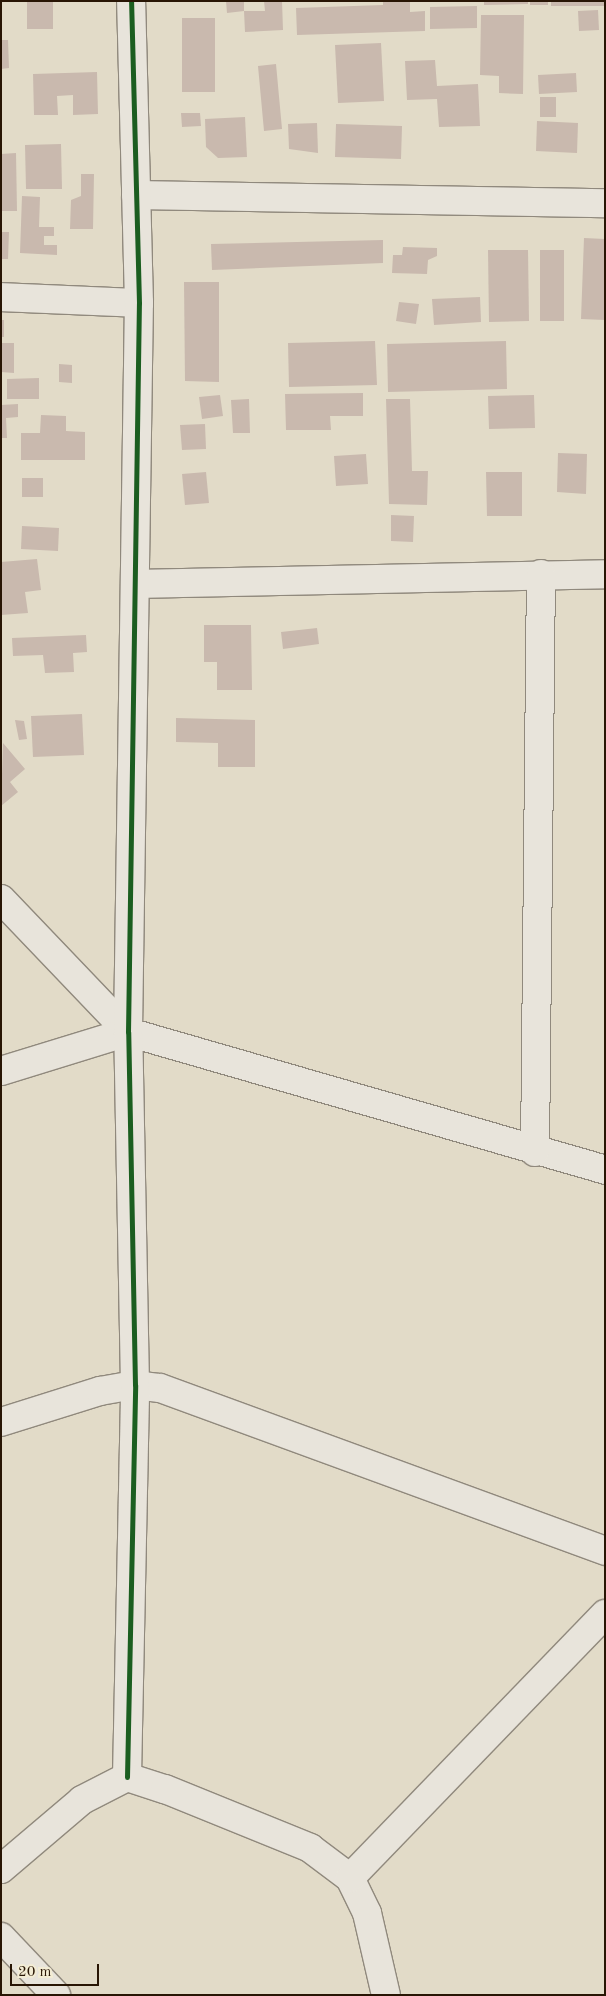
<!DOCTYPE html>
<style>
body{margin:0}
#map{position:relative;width:606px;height:1996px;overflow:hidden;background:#e2dbc8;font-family:"Old Standard TT",serif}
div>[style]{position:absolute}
.building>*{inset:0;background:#c9b9ae}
.roads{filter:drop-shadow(1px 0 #90897d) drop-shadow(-1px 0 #90897d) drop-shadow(0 1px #90897d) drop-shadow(0 -1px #90897d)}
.minor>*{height:28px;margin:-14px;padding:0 14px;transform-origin:14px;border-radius:14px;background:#e8e4db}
.cycleway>*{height:5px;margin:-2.5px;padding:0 2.5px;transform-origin:2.5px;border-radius:2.5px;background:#1b5e20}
span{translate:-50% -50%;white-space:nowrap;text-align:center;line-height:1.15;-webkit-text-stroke:4px #f3ecd4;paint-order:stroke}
.frame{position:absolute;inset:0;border:2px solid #281504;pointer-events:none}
.scale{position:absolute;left:10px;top:1964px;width:89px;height:22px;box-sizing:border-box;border:2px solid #281504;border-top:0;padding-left:6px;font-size:15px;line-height:18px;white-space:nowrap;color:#281504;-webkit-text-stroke:4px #f3ecd4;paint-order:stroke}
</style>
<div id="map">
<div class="building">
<i style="clip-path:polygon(27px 1px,53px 1px,53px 29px,27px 29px)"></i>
<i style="clip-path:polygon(226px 1px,244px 1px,244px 11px,227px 13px)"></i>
<i style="clip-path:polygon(264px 1px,282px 1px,283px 30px,245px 32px,244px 11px,265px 11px)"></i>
<i style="clip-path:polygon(383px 1px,410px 1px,410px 12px,425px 11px,425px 31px,297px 35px,296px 8px,383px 5px)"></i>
<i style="clip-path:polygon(484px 1px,528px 1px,528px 4px,484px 5px)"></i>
<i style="clip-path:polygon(530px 1px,548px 1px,548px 5px,530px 5px)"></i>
<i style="clip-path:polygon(551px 1px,605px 1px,605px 6px,551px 6px)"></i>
<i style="clip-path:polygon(477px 6px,477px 28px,430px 29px,430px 7px)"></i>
<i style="clip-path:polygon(598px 10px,599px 30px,579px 31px,578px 11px)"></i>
<i style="clip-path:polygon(481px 15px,524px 15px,523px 94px,499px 93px,499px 76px,480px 75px)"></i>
<i style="clip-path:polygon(182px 18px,215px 18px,215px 92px,182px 92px)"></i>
<i style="clip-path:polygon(1px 40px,8px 40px,9px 68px,1px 69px)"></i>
<i style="clip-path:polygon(381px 43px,384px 101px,338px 103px,335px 45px)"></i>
<i style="clip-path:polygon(435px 60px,437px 86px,478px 84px,480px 126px,439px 127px,437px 99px,407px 100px,405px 61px)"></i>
<i style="clip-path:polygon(276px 64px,282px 129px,264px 131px,258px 66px)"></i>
<i style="clip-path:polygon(97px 72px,98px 114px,73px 115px,73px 95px,57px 96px,58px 115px,34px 115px,33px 74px)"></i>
<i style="clip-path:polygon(576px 73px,577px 92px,539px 94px,538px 75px)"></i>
<i style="clip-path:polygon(540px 97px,556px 97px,556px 117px,540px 117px)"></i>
<i style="clip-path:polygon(181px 113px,200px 113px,201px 126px,182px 127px)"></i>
<i style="clip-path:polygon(245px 117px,247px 157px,218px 158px,206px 147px,205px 119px)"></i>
<i style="clip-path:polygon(537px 121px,578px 123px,577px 153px,536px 151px)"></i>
<i style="clip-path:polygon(317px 123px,318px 153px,289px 149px,288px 124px)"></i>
<i style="clip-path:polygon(336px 124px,402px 126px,401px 159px,335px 157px)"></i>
<i style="clip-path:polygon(61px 144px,62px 189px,26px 189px,25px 145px)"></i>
<i style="clip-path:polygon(16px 153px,17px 211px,1px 211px,1px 154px)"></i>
<i style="clip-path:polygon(81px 174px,94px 174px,93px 229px,70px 229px,71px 200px,81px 196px)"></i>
<i style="clip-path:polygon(22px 196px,40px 197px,39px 227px,54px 227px,54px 236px,44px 236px,44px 245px,57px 245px,57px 255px,20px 253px)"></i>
<i style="clip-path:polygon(1px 232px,9px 232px,8px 259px,1px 259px)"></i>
<i style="clip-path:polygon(584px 238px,605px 239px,605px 320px,581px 319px)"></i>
<i style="clip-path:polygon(383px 240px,383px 263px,212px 270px,211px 244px)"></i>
<i style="clip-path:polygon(403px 247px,437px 248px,437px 256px,428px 260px,427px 274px,392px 273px,393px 255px,402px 255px)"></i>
<i style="clip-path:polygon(488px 250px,528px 250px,529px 321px,489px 322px)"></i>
<i style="clip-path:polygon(540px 250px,564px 250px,564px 321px,540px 321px)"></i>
<i style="clip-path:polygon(184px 282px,219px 282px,219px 382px,185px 381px)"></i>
<i style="clip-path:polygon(480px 297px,481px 322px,434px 325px,432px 299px)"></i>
<i style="clip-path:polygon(399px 302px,419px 304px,416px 324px,396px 321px)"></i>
<i style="clip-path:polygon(1px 320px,4px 320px,4px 337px,1px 337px)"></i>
<i style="clip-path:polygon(375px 341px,377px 385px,289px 387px,288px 343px)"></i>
<i style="clip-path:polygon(506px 341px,507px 389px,388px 392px,387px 344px)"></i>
<i style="clip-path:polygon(1px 343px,14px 343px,14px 373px,1px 372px)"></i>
<i style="clip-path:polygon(59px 364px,72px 365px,72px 383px,59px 382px)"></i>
<i style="clip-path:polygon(39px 378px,39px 399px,7px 399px,7px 379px)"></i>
<i style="clip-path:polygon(363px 393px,363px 416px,330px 416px,331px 430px,286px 430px,285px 394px)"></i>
<i style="clip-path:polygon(220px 395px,223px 416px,202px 419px,199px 397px)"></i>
<i style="clip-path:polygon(534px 395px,535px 428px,489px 429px,488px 396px)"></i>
<i style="clip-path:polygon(249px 399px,250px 433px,233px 433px,231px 400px)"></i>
<i style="clip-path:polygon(386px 399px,410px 399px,412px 471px,428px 471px,427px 505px,389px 504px)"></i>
<i style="clip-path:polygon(18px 404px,18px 417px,6px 418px,7px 438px,1px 438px,1px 405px)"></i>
<i style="clip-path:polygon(41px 415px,66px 416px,66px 431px,85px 432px,85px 460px,21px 460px,21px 433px,40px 433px)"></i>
<i style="clip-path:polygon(205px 424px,206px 449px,182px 450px,180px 425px)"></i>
<i style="clip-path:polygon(558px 453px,587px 454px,586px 494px,557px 492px)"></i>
<i style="clip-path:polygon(366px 454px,368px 484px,336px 486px,334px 456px)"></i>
<i style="clip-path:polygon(206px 472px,209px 503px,185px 505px,182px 474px)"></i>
<i style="clip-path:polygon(486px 472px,522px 472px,522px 516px,487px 516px)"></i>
<i style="clip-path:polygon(22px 478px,43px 478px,43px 497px,22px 497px)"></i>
<i style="clip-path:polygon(391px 515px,414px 516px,413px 542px,391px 541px)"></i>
<i style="clip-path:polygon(22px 526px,59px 528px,58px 551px,21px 549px)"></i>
<i style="clip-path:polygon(37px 559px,41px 590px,25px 592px,28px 613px,1px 615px,1px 562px)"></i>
<i style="clip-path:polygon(204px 625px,251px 625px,252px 690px,217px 690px,217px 662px,204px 662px)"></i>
<i style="clip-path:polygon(317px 628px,319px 644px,283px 649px,281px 632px)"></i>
<i style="clip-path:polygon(86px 635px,87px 652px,73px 653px,74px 672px,45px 673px,43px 655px,13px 656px,12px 638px)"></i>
<i style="clip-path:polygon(82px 714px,84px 755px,33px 757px,31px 716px)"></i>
<i style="clip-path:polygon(176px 718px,255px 720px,255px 767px,218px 767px,218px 743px,176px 742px)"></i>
<i style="clip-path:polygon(15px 720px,24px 721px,27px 739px,19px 740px)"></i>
<i style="clip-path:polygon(3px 743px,25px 769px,10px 782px,18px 792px,1px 806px)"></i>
</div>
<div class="roads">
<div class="minor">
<i style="left:136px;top:195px;width:469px;rotate:1deg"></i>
<i style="left:1px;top:297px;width:138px;rotate:2.5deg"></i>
<i style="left:136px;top:584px;width:469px;rotate:-1.2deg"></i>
<i style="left:1px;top:899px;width:184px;rotate:46.3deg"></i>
<i style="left:1px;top:1071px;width:133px;rotate:-17.1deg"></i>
<i style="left:128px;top:1032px;width:497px;rotate:16.1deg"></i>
<i style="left:535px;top:1152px;width:578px;rotate:-89.41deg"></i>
<i style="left:1px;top:1422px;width:104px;rotate:-17.4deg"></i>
<i style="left:100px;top:1391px;width:36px;rotate:-10deg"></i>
<i style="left:135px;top:1385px;width:25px;rotate:7deg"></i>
<i style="left:160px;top:1388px;width:474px;rotate:20.1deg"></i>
<i style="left:127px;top:1777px;width:392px;rotate:-88.8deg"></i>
<i style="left:135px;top:1385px;width:353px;rotate:-91.1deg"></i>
<i style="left:128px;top:1032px;width:729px;rotate:-89.14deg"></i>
<i style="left:139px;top:303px;width:302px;rotate:-91.5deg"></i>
<i style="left:1px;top:1869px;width:106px;rotate:-40.4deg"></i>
<i style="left:82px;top:1800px;width:51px;rotate:-27.1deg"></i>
<i style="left:127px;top:1777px;width:40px;rotate:18deg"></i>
<i style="left:165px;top:1789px;width:157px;rotate:22.1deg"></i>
<i style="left:310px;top:1848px;width:50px;rotate:36.9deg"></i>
<i style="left:350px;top:1878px;width:39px;rotate:64deg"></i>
<i style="left:367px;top:1913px;width:84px;rotate:77deg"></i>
<i style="left:350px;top:1878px;width:367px;rotate:-46deg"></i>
<i style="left:1px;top:1937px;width:80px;rotate:46.5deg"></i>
</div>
</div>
<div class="cycleway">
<i style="left:127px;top:1777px;width:392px;rotate:-88.8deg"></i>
<i style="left:135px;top:1385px;width:353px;rotate:-91.1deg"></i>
<i style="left:128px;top:1032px;width:729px;rotate:-89.14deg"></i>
<i style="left:139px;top:303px;width:302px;rotate:-91.5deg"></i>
</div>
<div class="frame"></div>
<div class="scale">20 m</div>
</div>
